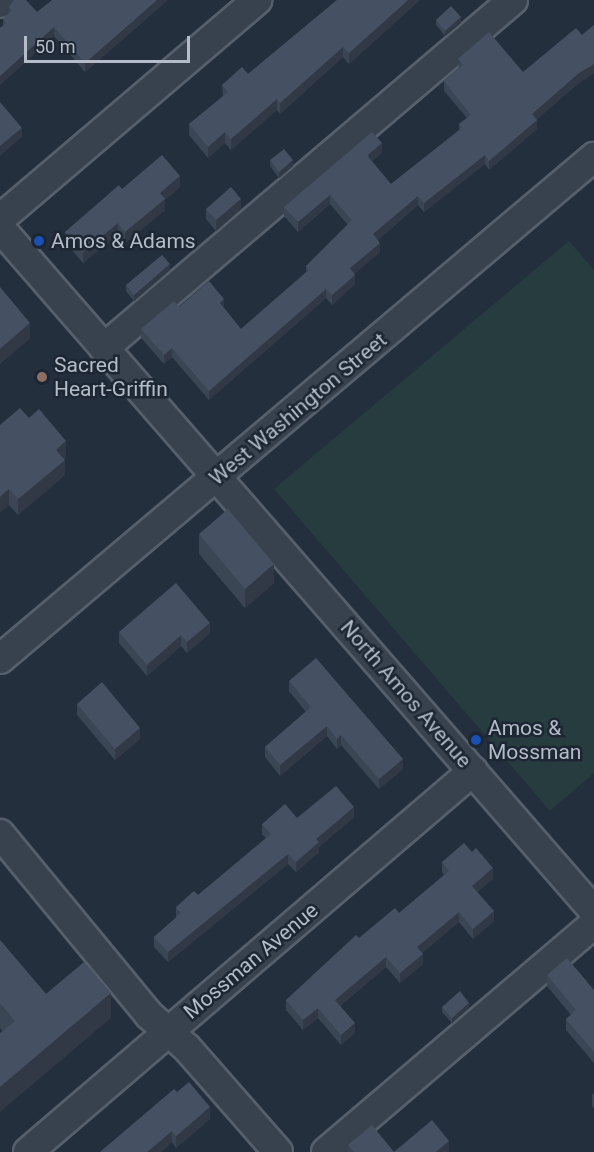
<!DOCTYPE html>
<style>
body{margin:0}
#map{position:relative;width:594px;height:1152px;overflow:hidden;background:#242f3e;font-family:Roboto,sans-serif}
div>[style]{position:absolute}
.green>*{inset:0;background:#263c3f}
.roads{filter:drop-shadow(2px 0 #565f6c) drop-shadow(-2px 0 #565f6c) drop-shadow(0 2px #565f6c) drop-shadow(0 -2px #565f6c)}
.minor>*{height:28px;margin:-14px;padding:0 14px;transform-origin:14px;border-radius:14px;background:#38414e}
.wall>*{inset:0;background:#3b4654}
.shaded-wall>*{inset:0;background:#303945}
.building>*{inset:0;background:#455162}
.dots>*{width:16px;height:16px;translate:-50% -50%;box-sizing:border-box;border:3px solid #1d2633;border-radius:50%}
span{translate:-50% -50%;white-space:nowrap;text-align:center;line-height:1.15;-webkit-text-stroke:5px #1d2633;paint-order:stroke}
.poi-label{font-size:21px;color:#b4bcc9}
.left{translate:0 -50%;text-align:left}
.street-label{font-size:21px;color:#b4bcc9}
.scale{position:absolute;left:24px;top:36px;width:166px;height:27px;box-sizing:border-box;border:3px solid #b4bcc9;border-top:0;padding-left:8px;font-size:18px;line-height:21px;white-space:nowrap;color:#b4bcc9;-webkit-text-stroke:4px #1d2633;paint-order:stroke}
</style>
<div id="map">
<div class="green">
<i style="clip-path:polygon(569px 241px,594px 270px,594px 773px,550px 811px,274px 489px)"></i>
</div>
<div class="roads">
<div class="minor">
<i style="left:0;top:3px;width:5px;rotate:-37deg"></i>
<i style="left:0;top:219px;width:338px;rotate:-40.4deg"></i>
<i style="left:0;top:228px;width:905px;rotate:48.99deg"></i>
<i style="left:104px;top:348px;width:537px;rotate:-40.39deg"></i>
<i style="left:0;top:659px;width:778px;rotate:-40.2deg"></i>
<i style="left:0;top:834px;width:234px;rotate:50.5deg"></i>
<i style="left:149px;top:1015px;width:50px;rotate:41deg"></i>
<i style="left:187px;top:1048px;width:138px;rotate:48.8deg"></i>
<i style="left:28px;top:1152px;width:586px;rotate:-40.57deg"></i>
<i style="left:326px;top:1152px;width:352px;rotate:-40.4deg"></i>
</div>
</div>
<div class="wall">
<i style="clip-path:polygon(168px 0,85px 72px,54px 36px,0 85px,0 28px,3px 26px,3px 19px,9px 13px,9px 7px,37px 12px)"></i>
<i style="clip-path:polygon(337px 0,420px 0,349px 64px,343px 57px,280px 114px,277px 110px,231px 150px,225px 143px,208px 158px,189px 135px,189px 124px,223px 97px,222px 85px,248px 74px)"></i>
<i style="clip-path:polygon(436px 20px,461px 23px,445px 36px,436px 25px)"></i>
<i style="clip-path:polygon(594px 25px,594px 73px,579px 83px,537px 119px,537px 129px,489px 170px,485px 164px,424px 212px,418px 205px,378px 240px,380px 252px,354px 274px,355px 284px,332px 305px,326px 298px,209px 400px,172px 357px,164px 364px,141px 338px,141px 329px,179px 307px,224px 308px,241px 329px,306px 272px,306px 266px,348px 225px,330px 204px,298px 232px,284px 216px,284px 207px,382px 153px,372px 161px,391px 184px,459px 130px,459px 124px,467px 118px,444px 91px,444px 81px,459px 69px,458px 59px,523px 72px,582px 35px)"></i>
<i style="clip-path:polygon(270px 160px,293px 166px,279px 178px,270px 166px)"></i>
<i style="clip-path:polygon(180px 187px,165px 200px,165px 210px,125px 243px,118px 234px,83px 263px,65px 242px,65px 232px,122px 189px)"></i>
<i style="clip-path:polygon(206px 209px,241px 209px,216px 231px,206px 219px)"></i>
<i style="clip-path:polygon(170px 270px,134px 301px,126px 291px,126px 285px)"></i>
<i style="clip-path:polygon(29px 418px,66px 457px,64px 459px,65px 475px,18px 515px,9px 505px,0 512px)"></i>
<i style="clip-path:polygon(199px 534px,274px 583px,245px 608px,199px 554px)"></i>
<i style="clip-path:polygon(119px 632px,210px 633px,187px 653px,181px 646px,147px 676px,119px 643px)"></i>
<i style="clip-path:polygon(289px 681px,403px 769px,379px 789px,341px 745px,337px 749px,327px 736px,280px 776px,265px 757px,265px 747px,306px 712px,289px 691px)"></i>
<i style="clip-path:polygon(77px 704px,140px 739px,115px 760px,77px 715px)"></i>
<i style="clip-path:polygon(354px 817px,319px 847px,319px 852px,296px 872px,288px 864px,168px 962px,154px 947px,154px 937px,176px 918px,176px 907px,198px 895px,266px 838px,262px 834px,262px 824px,297px 818px)"></i>
<i style="clip-path:polygon(442px 862px,493px 879px,477px 892px,494px 921px,473px 939px,459px 922px,422px 953px,423px 964px,400px 983px,386px 967px,340px 1006px,355px 1033px,341px 1045px,318px 1018px,303px 1030px,286px 1010px,286px 1000px,359px 938px,399px 913px,444px 875px,442px 872px)"></i>
<i style="clip-path:polygon(0 940px,46px 994px,111px 1018px,2px 1031px,0 1028px)"></i>
<i style="clip-path:polygon(547px 975px,594px 990px,594px 1063px,566px 1030px,566px 1019px,571px 1015px,547px 986px)"></i>
<i style="clip-path:polygon(442px 1007px,469px 1008px,452px 1023px,442px 1012px)"></i>
<i style="clip-path:polygon(177px 1092px,210px 1119px,176px 1148px,172px 1142px,161px 1152px,100px 1152px)"></i>
<i style="clip-path:polygon(594px 1093px,594px 1109px,592px 1106px,592px 1095px)"></i>
<i style="clip-path:polygon(348px 1145px,394px 1152px,348px 1152px)"></i>
</div>
<div class="shaded-wall">
<i style="clip-path:polygon(157px 0,168px 0,85px 72px,85px 63px)"></i>
<i style="clip-path:polygon(408px 0,420px 0,349px 64px,349px 53px)"></i>
<i style="clip-path:polygon(461px 17px,461px 23px,445px 36px,445px 31px)"></i>
<i style="clip-path:polygon(54px 27px,54px 36px,0 85px,0 76px)"></i>
<i style="clip-path:polygon(343px 47px,343px 57px,280px 114px,280px 103px)"></i>
<i style="clip-path:polygon(594px 64px,594px 73px,579px 83px,532px 123px,532px 114px,579px 73px)"></i>
<i style="clip-path:polygon(277px 99px,277px 110px,231px 150px,231px 139px)"></i>
<i style="clip-path:polygon(537px 120px,537px 129px,489px 170px,489px 161px)"></i>
<i style="clip-path:polygon(22px 128px,22px 137px,0 156px,0 146px)"></i>
<i style="clip-path:polygon(225px 132px,225px 143px,208px 158px,208px 147px)"></i>
<i style="clip-path:polygon(382px 143px,382px 153px,368px 164px,368px 155px)"></i>
<i style="clip-path:polygon(485px 155px,485px 164px,424px 212px,424px 203px)"></i>
<i style="clip-path:polygon(293px 160px,293px 166px,279px 178px,279px 172px)"></i>
<i style="clip-path:polygon(180px 176px,180px 187px,165px 200px,165px 210px,125px 243px,125px 232px,160px 193px)"></i>
<i style="clip-path:polygon(330px 195px,330px 204px,298px 232px,298px 222px)"></i>
<i style="clip-path:polygon(418px 196px,418px 205px,373px 244px,373px 234px)"></i>
<i style="clip-path:polygon(241px 199px,241px 209px,216px 231px,216px 220px)"></i>
<i style="clip-path:polygon(118px 223px,118px 234px,83px 263px,83px 252px)"></i>
<i style="clip-path:polygon(380px 243px,380px 252px,350px 278px,350px 268px)"></i>
<i style="clip-path:polygon(170px 264px,170px 270px,134px 301px,134px 295px)"></i>
<i style="clip-path:polygon(355px 275px,355px 284px,332px 305px,332px 295px)"></i>
<i style="clip-path:polygon(326px 289px,326px 298px,209px 400px,209px 391px)"></i>
<i style="clip-path:polygon(224px 299px,224px 308px,220px 303px)"></i>
<i style="clip-path:polygon(30px 323px,30px 339px,0 364px,0 349px)"></i>
<i style="clip-path:polygon(172px 348px,172px 357px,164px 364px,164px 355px)"></i>
<i style="clip-path:polygon(66px 441px,66px 457px,56px 465px,56px 450px)"></i>
<i style="clip-path:polygon(65px 460px,65px 475px,18px 515px,18px 499px)"></i>
<i style="clip-path:polygon(9px 489px,9px 505px,0 512px,0 497px)"></i>
<i style="clip-path:polygon(274px 564px,274px 583px,245px 608px,245px 589px)"></i>
<i style="clip-path:polygon(210px 623px,210px 633px,187px 653px,187px 642px)"></i>
<i style="clip-path:polygon(181px 635px,181px 646px,147px 676px,147px 665px)"></i>
<i style="clip-path:polygon(327px 726px,327px 736px,280px 776px,280px 765px)"></i>
<i style="clip-path:polygon(140px 728px,140px 739px,115px 760px,115px 749px)"></i>
<i style="clip-path:polygon(341px 735px,341px 745px,337px 749px,337px 739px)"></i>
<i style="clip-path:polygon(403px 759px,403px 769px,379px 789px,379px 779px)"></i>
<i style="clip-path:polygon(354px 807px,354px 817px,319px 847px,319px 852px,296px 872px,296px 862px,316px 839px)"></i>
<i style="clip-path:polygon(288px 854px,288px 864px,168px 962px,168px 952px)"></i>
<i style="clip-path:polygon(493px 868px,493px 879px,472px 896px,472px 886px)"></i>
<i style="clip-path:polygon(494px 911px,494px 921px,473px 939px,473px 929px)"></i>
<i style="clip-path:polygon(459px 912px,459px 922px,417px 957px,417px 947px)"></i>
<i style="clip-path:polygon(423px 954px,423px 964px,400px 983px,400px 973px)"></i>
<i style="clip-path:polygon(386px 957px,386px 967px,335px 1010px,335px 1000px)"></i>
<i style="clip-path:polygon(111px 993px,111px 1018px,0 1112px,0 1087px)"></i>
<i style="clip-path:polygon(469px 1003px,469px 1008px,452px 1023px,452px 1018px)"></i>
<i style="clip-path:polygon(318px 1008px,318px 1018px,303px 1030px,303px 1020px)"></i>
<i style="clip-path:polygon(355px 1023px,355px 1033px,341px 1045px,341px 1035px)"></i>
<i style="clip-path:polygon(210px 1107px,210px 1119px,176px 1148px,176px 1136px)"></i>
<i style="clip-path:polygon(172px 1131px,172px 1142px,161px 1152px,147px 1152px)"></i>
<i style="clip-path:polygon(449px 1141px,449px 1151px,448px 1152px,436px 1152px)"></i>
</div>
<div class="building">
<i style="clip-path:polygon(14px 0,26px 0,37px 12px,52px 0,157px 0,85px 63px,54px 27px,0 76px,0 28px,6px 23px,3px 19px,12px 11px,9px 7px)"></i>
<i style="clip-path:polygon(337px 0,408px 0,349px 53px,343px 47px,280px 103px,277px 99px,231px 139px,225px 132px,208px 147px,189px 124px,228px 92px,222px 85px,242px 67px,248px 74px)"></i>
<i style="clip-path:polygon(451px 6px,461px 17px,445px 31px,436px 20px)"></i>
<i style="clip-path:polygon(594px 25px,594px 64px,579px 73px,532px 114px,537px 120px,489px 161px,485px 155px,424px 203px,418px 196px,373px 234px,380px 243px,350px 268px,355px 275px,332px 295px,326px 289px,209px 391px,172px 348px,164px 355px,141px 329px,174px 301px,179px 307px,209px 281px,224px 299px,220px 303px,241px 329px,309px 270px,306px 266px,352px 220px,330px 195px,298px 222px,284px 207px,372px 132px,382px 143px,368px 155px,369px 158px,391px 184px,462px 128px,459px 124px,471px 115px,444px 81px,463px 65px,458px 59px,489px 32px,523px 72px,576px 28px,582px 35px)"></i>
<i style="clip-path:polygon(0 102px,22px 128px,0 146px)"></i>
<i style="clip-path:polygon(284px 149px,293px 160px,279px 172px,270px 160px)"></i>
<i style="clip-path:polygon(162px 155px,180px 176px,160px 193px,165px 199px,125px 232px,118px 223px,83px 252px,65px 232px,119px 185px,122px 189px)"></i>
<i style="clip-path:polygon(231px 187px,241px 199px,216px 220px,206px 209px)"></i>
<i style="clip-path:polygon(162px 255px,170px 264px,134px 295px,126px 285px)"></i>
<i style="clip-path:polygon(0 287px,30px 323px,0 349px)"></i>
<i style="clip-path:polygon(20px 408px,29px 418px,39px 409px,66px 441px,56px 450px,65px 460px,18px 499px,9px 489px,0 497px,0 425px)"></i>
<i style="clip-path:polygon(228px 509px,274px 564px,245px 589px,199px 534px)"></i>
<i style="clip-path:polygon(176px 583px,210px 623px,187px 642px,181px 635px,147px 665px,119px 632px)"></i>
<i style="clip-path:polygon(316px 658px,403px 759px,379px 779px,341px 735px,337px 739px,327px 726px,280px 765px,265px 747px,311px 707px,289px 681px)"></i>
<i style="clip-path:polygon(102px 682px,140px 728px,115px 749px,77px 704px)"></i>
<i style="clip-path:polygon(336px 786px,354px 807px,316px 839px,319px 842px,296px 862px,288px 854px,168px 952px,154px 937px,181px 913px,176px 907px,194px 891px,198px 895px,271px 834px,262px 824px,285px 804px,297px 818px)"></i>
<i style="clip-path:polygon(464px 843px,472px 852px,476px 848px,493px 868px,472px 886px,494px 911px,473px 929px,459px 912px,417px 947px,423px 954px,400px 973px,386px 957px,335px 1000px,355px 1023px,341px 1035px,318px 1008px,303px 1020px,286px 1000px,356px 935px,359px 938px,395px 908px,399px 913px,449px 871px,442px 862px)"></i>
<i style="clip-path:polygon(0 940px,46px 994px,84px 962px,111px 993px,0 1087px,0 1033px,15px 1021px,0 1003px)"></i>
<i style="clip-path:polygon(567px 958px,594px 990px,594px 1052px,566px 1019px,576px 1010px,547px 975px)"></i>
<i style="clip-path:polygon(460px 991px,469px 1003px,452px 1018px,442px 1007px)"></i>
<i style="clip-path:polygon(189px 1082px,210px 1107px,176px 1136px,172px 1131px,147px 1152px,100px 1152px,174px 1089px,177px 1092px)"></i>
<i style="clip-path:polygon(432px 1120px,449px 1141px,436px 1152px,394px 1152px)"></i>
<i style="clip-path:polygon(372px 1125px,394px 1152px,354px 1152px,348px 1145px)"></i>
</div>
<div class="dots">
<i style="left:39px;top:241px;background:#1a4fb4"></i>
<i style="left:42px;top:377px;background:#8d6e63"></i>
<i style="left:476px;top:740px;background:#1a4fb4"></i>
</div>
<div class="poi-label">
<span class="left" style="left:51px;top:241px">Amos &amp; Adams</span>
<span class="left" style="left:54px;top:377px">Sacred<br>Heart-Griffin</span>
<span class="left" style="left:488px;top:740px">Amos &amp;<br>Mossman</span>
</div>
<div class="street-label">
<span style="left:298px;top:409px;rotate:-40deg">West Washington Street</span>
<span style="left:406px;top:694px;rotate:49deg">North Amos Avenue</span>
<span style="left:251px;top:961px;rotate:-40deg">Mossman Avenue</span>
</div>
<div class="scale">50 m</div>
</div>
